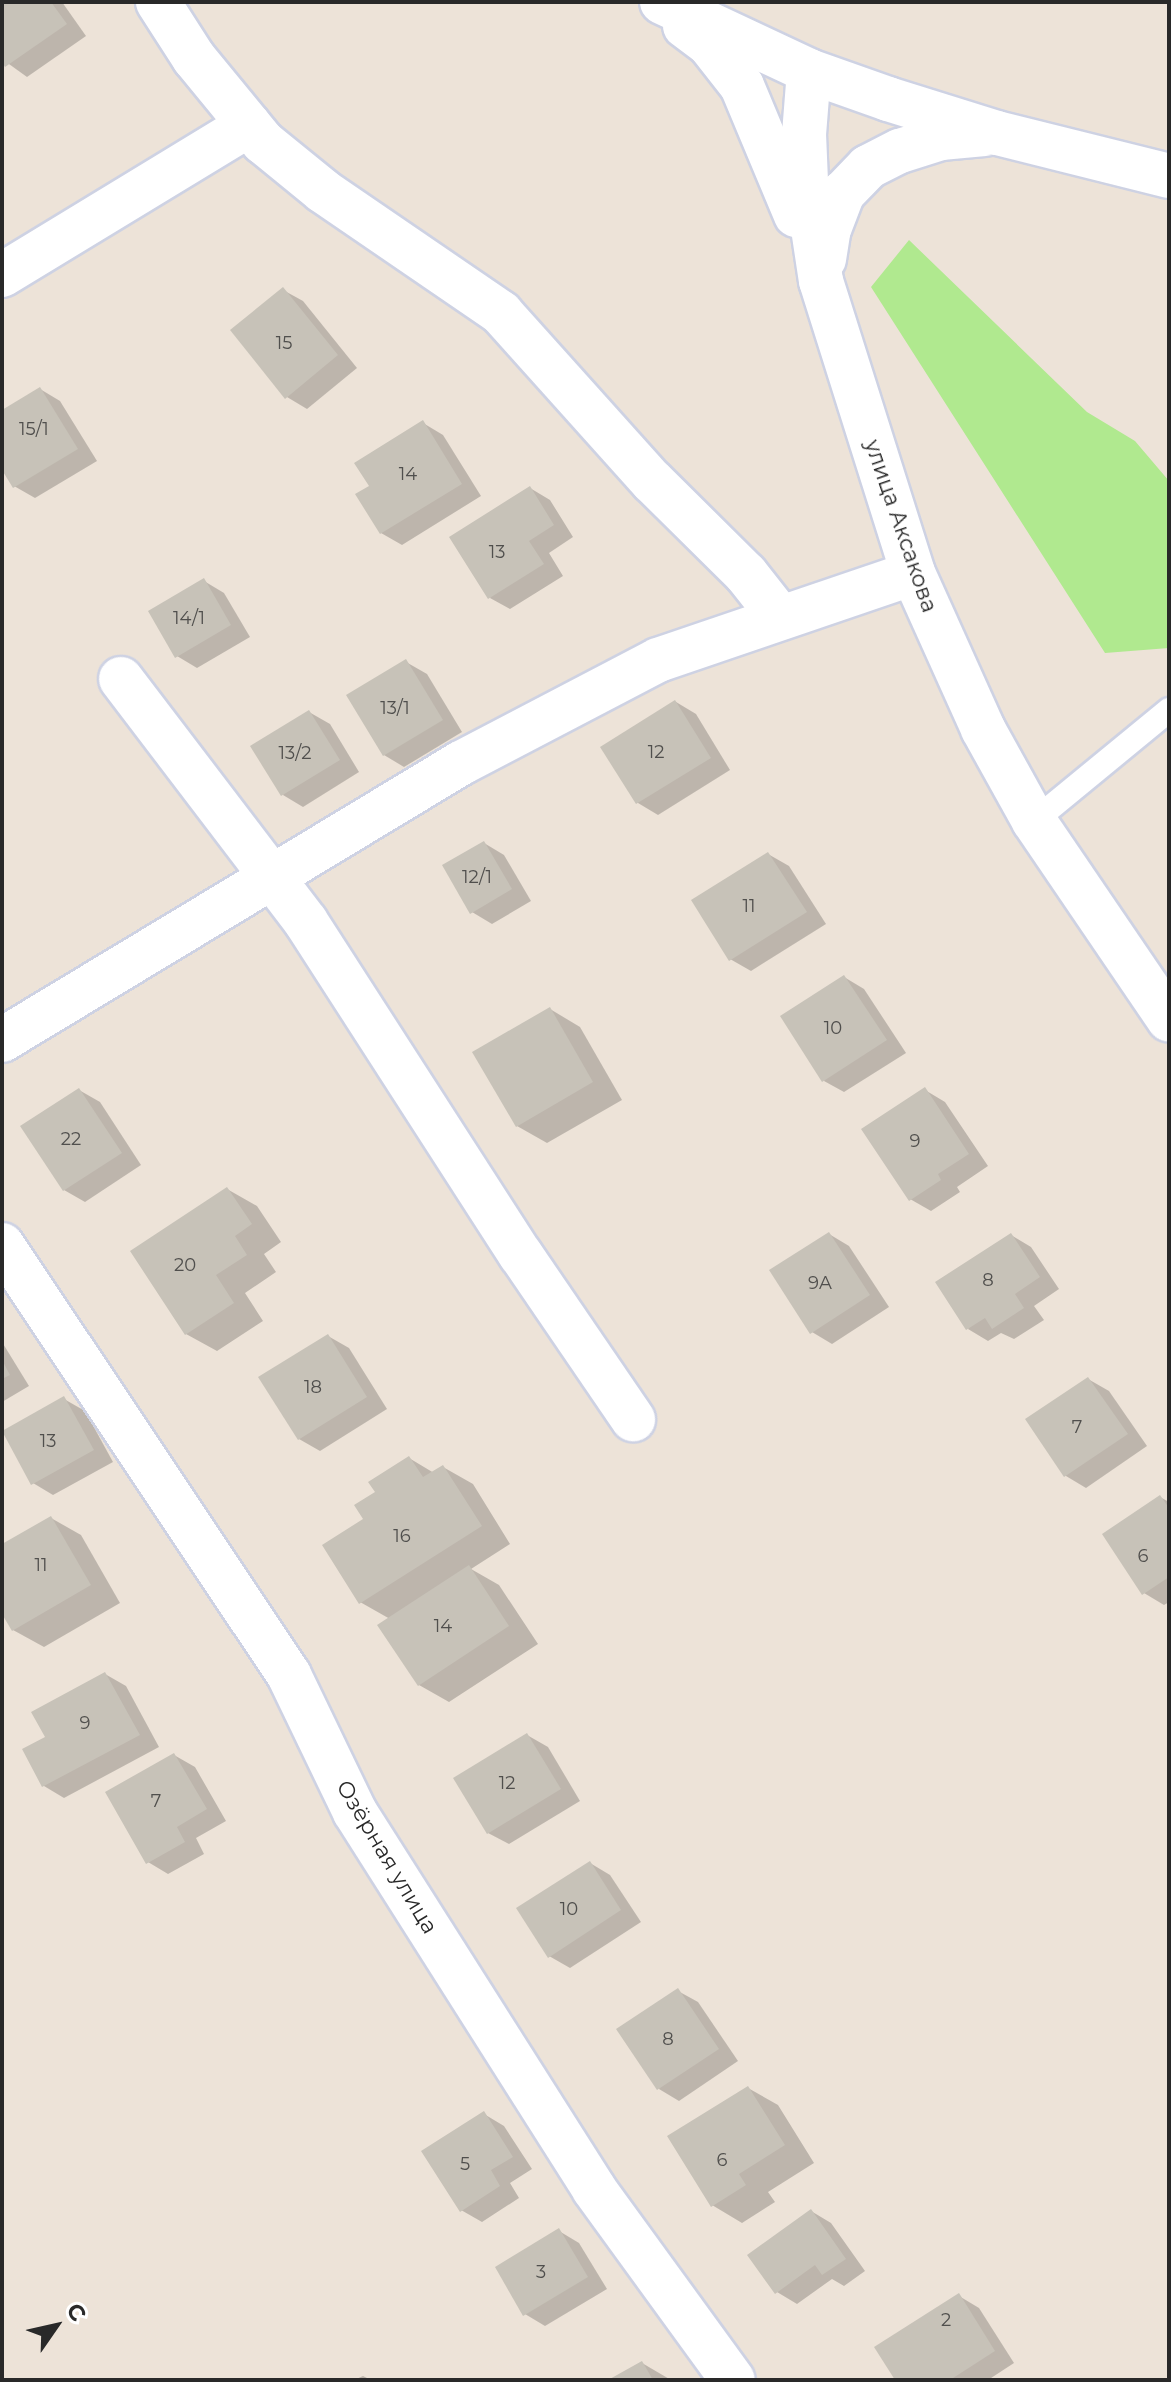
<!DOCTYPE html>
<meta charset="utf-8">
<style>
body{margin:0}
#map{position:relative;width:1171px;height:2382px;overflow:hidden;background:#ede3d8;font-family:Montserrat,sans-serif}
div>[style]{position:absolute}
.green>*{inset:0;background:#b0e98f}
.shadow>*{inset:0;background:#0003}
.building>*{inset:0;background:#c7c2b8}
.roads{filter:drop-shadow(2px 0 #ced2e3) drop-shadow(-2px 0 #ced2e3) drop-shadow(0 2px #ced2e3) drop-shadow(0 -2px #ced2e3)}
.lane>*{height:24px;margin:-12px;padding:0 12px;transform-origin:12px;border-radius:12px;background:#fff}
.street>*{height:44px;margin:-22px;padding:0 22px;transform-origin:22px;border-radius:22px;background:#fff}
.secondary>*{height:44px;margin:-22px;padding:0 22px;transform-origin:22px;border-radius:22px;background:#fff}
span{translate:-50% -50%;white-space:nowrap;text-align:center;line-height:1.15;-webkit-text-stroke:6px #fff;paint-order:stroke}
.number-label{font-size:18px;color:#504f4d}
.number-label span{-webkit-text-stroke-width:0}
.street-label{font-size:22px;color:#292929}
.frame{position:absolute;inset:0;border:4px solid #292929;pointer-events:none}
.north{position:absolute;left:16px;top:2286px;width:80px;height:80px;-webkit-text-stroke:6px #fff;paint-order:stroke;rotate:56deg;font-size:22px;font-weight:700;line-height:32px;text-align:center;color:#292929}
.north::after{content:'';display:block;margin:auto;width:28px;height:36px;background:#292929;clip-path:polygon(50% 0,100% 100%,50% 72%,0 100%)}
</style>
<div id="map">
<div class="green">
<i style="clip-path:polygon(909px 240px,1087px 412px,1135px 441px,1169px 481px,1169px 648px,1105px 653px,871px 287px)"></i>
</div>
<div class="shadow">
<i style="clip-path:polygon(2px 2px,62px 2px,86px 36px,27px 77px,2px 59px)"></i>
<i style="clip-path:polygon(283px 290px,303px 301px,357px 368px,307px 409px,287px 397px)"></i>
<i style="clip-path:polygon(40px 389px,60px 401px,97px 461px,35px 498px,14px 486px,2px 466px,2px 412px)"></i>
<i style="clip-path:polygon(423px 423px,443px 435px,481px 496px,402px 545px,381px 533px,371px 487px)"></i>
<i style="clip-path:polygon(530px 488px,550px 500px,573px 537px,549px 553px,563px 576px,510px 609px,490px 598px)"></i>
<i style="clip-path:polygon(204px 581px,224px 593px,250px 637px,197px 668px,177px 656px)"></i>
<i style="clip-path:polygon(406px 662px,427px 674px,462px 732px,404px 767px,384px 755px)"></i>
<i style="clip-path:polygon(676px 702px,696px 714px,730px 770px,658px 815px,638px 803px,603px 748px)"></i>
<i style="clip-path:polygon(309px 712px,330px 724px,359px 772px,303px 807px,283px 795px)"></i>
<i style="clip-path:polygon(484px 843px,504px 855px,531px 901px,492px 924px,472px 912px)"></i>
<i style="clip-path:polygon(768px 854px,789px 866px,826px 924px,751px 971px,730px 959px)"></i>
<i style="clip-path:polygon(844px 977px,864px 989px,906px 1053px,844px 1092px,824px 1081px)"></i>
<i style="clip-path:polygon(550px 1009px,580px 1027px,622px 1100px,547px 1143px,517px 1126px)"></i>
<i style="clip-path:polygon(79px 1090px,100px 1102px,141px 1165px,85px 1202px,64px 1190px)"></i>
<i style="clip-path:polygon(925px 1090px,945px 1102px,988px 1166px,957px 1187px,960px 1192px,931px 1211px,910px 1199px)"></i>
<i style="clip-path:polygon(227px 1189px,257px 1206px,281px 1242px,264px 1254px,276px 1272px,245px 1293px,263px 1321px,217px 1351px,186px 1334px)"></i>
<i style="clip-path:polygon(829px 1234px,849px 1246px,889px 1307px,832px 1344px,812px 1332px)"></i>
<i style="clip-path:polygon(1011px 1235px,1031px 1247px,1059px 1289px,1034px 1306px,1044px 1320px,1014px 1339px,1001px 1333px,988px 1341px,968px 1329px)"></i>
<i style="clip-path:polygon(328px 1336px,349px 1348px,387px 1409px,320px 1451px,299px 1439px)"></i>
<i style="clip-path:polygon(2px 1342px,29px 1386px,2px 1402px)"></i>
<i style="clip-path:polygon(1088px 1379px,1109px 1391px,1147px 1446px,1086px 1488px,1066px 1476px,1028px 1420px)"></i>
<i style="clip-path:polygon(64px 1399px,85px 1411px,113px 1462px,53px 1495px,33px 1483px)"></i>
<i style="clip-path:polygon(409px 1458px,434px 1473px,443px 1467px,473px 1484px,510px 1544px,471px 1569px,499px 1585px,538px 1644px,449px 1702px,419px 1685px,390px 1619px,360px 1602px,366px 1520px,378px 1493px)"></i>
<i style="clip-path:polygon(1160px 1497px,1169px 1502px,1169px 1602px,1164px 1605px,1144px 1593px)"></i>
<i style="clip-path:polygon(51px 1518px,81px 1535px,120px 1603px,44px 1647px,13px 1630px,2px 1610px,2px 1546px)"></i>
<i style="clip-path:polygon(105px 1674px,126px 1686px,159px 1747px,64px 1798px,44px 1786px,47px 1738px)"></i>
<i style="clip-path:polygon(527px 1735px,548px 1747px,580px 1801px,509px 1844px,488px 1833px)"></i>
<i style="clip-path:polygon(174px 1755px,195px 1767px,226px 1821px,196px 1838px,204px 1854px,168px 1874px,148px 1862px)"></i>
<i style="clip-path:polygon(590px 1863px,610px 1875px,641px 1922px,570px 1968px,549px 1956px)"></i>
<i style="clip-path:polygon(678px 1991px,698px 2002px,738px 2061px,679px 2101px,659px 2089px)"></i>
<i style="clip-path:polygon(748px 2088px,778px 2105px,814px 2163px,768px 2192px,775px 2202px,742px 2223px,712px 2205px)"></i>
<i style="clip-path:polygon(484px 2114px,504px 2126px,532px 2169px,510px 2183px,519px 2198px,482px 2222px,461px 2210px)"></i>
<i style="clip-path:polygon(811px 2211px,831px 2223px,865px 2271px,844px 2286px,832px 2279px,797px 2304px,777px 2292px)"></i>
<i style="clip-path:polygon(559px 2231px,579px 2243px,607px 2289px,545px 2326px,525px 2314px)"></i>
<i style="clip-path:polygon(959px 2296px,979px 2308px,1014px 2363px,988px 2380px,897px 2380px)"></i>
<i style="clip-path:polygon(642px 2363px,671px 2380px,612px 2380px)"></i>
<i style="clip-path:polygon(363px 2376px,371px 2380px,354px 2380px)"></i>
</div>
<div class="building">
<i style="clip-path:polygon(2px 2px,51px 2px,67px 24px,5px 67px,2px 62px)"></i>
<i style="clip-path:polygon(283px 287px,338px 355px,285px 399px,230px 330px)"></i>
<i style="clip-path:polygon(40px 387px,78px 449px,13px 488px,2px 470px,2px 410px)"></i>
<i style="clip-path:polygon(423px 420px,462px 484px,380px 534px,355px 494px,369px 486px,354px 463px)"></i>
<i style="clip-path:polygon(530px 486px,554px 525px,529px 541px,544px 564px,488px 599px,449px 537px)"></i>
<i style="clip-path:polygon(204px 578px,231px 625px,175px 658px,148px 611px)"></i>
<i style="clip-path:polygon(406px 659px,443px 720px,383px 756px,346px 695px)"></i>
<i style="clip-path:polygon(675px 700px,711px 758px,636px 804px,600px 747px)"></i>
<i style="clip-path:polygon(309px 710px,340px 760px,281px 796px,250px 746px)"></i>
<i style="clip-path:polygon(484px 841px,512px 889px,470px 914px,442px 865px)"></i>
<i style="clip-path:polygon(768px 852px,807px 912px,729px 961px,691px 900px)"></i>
<i style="clip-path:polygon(844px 975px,887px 1040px,822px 1082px,780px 1016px)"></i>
<i style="clip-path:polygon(550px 1007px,593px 1082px,516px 1127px,472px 1052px)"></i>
<i style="clip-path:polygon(925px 1087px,969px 1154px,938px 1174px,941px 1180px,909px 1201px,861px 1129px)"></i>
<i style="clip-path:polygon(79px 1088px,122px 1153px,63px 1191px,20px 1126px)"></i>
<i style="clip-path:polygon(227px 1187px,252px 1224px,235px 1236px,247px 1255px,216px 1275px,234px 1303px,185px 1335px,130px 1251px)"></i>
<i style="clip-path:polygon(829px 1232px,870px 1295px,810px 1334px,769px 1270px)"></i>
<i style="clip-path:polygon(1011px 1233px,1040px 1277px,1015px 1294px,1024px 1308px,992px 1329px,985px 1318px,966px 1330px,935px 1282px)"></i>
<i style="clip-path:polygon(328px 1334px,367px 1397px,298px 1440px,258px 1377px)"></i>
<i style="clip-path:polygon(2px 1360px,10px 1375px,2px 1379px)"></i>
<i style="clip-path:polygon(1088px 1377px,1128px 1434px,1064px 1477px,1025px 1419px)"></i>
<i style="clip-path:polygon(64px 1396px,94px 1450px,31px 1485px,2px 1431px)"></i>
<i style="clip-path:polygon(409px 1456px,423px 1477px,443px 1465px,482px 1526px,359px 1604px,322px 1545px,363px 1519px,354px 1505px,375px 1492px,368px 1482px)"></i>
<i style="clip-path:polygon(1160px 1495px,1169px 1508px,1169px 1577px,1142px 1595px,1102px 1534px)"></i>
<i style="clip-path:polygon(51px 1516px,91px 1585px,12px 1631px,2px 1614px,2px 1544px)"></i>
<i style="clip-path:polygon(469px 1565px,509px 1626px,418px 1686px,377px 1625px)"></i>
<i style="clip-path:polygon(105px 1672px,140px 1735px,42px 1787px,22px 1749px,45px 1737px,31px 1712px)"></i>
<i style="clip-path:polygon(527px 1733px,561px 1789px,487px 1834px,453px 1778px)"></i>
<i style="clip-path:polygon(174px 1753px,207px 1809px,177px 1827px,185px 1842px,146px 1864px,105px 1792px)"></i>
<i style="clip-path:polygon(590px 1861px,621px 1910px,548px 1958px,516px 1908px)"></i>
<i style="clip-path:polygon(678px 1988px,719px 2049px,657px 2090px,616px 2029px)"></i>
<i style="clip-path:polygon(748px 2086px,785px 2145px,739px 2174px,746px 2185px,711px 2207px,667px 2136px)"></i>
<i style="clip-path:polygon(484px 2111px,513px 2157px,491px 2170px,500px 2186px,460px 2212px,421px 2151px)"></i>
<i style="clip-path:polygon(811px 2209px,846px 2259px,822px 2275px,815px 2265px,775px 2294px,747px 2255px)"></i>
<i style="clip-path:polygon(559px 2228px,588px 2277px,523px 2316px,495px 2267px)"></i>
<i style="clip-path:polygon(959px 2293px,995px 2351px,950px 2380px,895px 2380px,874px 2347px)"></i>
<i style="clip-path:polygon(642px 2361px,653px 2380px,608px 2380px)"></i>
</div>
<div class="roads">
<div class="lane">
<i style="left:1034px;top:821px;width:175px;rotate:-39.4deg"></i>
</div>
<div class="street">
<i style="left:158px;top:2px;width:67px;rotate:57.3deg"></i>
<i style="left:194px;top:58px;width:109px;rotate:50.6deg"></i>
<i style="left:263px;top:142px;width:77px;rotate:39.2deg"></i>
<i style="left:323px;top:191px;width:216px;rotate:34.4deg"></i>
<i style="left:501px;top:313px;width:226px;rotate:48.1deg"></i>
<i style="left:652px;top:481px;width:132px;rotate:44.7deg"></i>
<i style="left:746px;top:574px;width:55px;rotate:51.7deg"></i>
<i style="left:2px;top:275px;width:289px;rotate:-31.3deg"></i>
<i style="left:121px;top:679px;width:305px;rotate:52.7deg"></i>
<i style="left:306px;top:922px;width:396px;rotate:57.2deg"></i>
<i style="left:521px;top:1255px;width:199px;rotate:55.7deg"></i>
<i style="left:2px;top:1040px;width:536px;rotate:-31.11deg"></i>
<i style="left:461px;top:763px;width:222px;rotate:-27.6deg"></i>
<i style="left:658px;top:660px;width:269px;rotate:-18.8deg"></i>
<i style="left:2px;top:1245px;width:517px;rotate:56.28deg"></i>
<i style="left:289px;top:1675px;width:152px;rotate:64.3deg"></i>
<i style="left:355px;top:1812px;width:446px;rotate:57.6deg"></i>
<i style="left:594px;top:2189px;width:236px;rotate:54deg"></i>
</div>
<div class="secondary">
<i style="left:662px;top:2px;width:162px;rotate:25.1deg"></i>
<i style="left:809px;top:71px;width:84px;rotate:19.5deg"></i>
<i style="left:888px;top:99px;width:114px;rotate:17.3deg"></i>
<i style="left:997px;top:133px;width:177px;rotate:14deg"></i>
<i style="left:685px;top:26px;width:30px;rotate:37deg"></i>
<i style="left:709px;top:44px;width:53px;rotate:51.8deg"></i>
<i style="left:742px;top:86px;width:140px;rotate:67.3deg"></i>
<i style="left:809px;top:71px;width:63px;rotate:94.5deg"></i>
<i style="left:804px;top:134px;width:48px;rotate:87.6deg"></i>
<i style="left:806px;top:182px;width:100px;rotate:81.4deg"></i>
<i style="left:821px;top:281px;width:306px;rotate:72.5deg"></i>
<i style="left:913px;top:573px;width:171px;rotate:65.8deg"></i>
<i style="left:983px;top:729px;width:105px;rotate:61deg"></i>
<i style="left:1034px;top:821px;width:240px;rotate:55.8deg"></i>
<i style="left:824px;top:259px;width:30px;rotate:-81deg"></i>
<i style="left:829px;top:229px;width:39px;rotate:-69deg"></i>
<i style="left:843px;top:193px;width:36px;rotate:-46deg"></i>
<i style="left:868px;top:167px;width:36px;rotate:-27deg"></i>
<i style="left:900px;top:151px;width:43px;rotate:-17.6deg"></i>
<i style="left:941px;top:138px;width:43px;rotate:-5.3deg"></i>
</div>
</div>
<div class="number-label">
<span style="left:284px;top:343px">15</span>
<span style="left:34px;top:429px">15/1</span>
<span style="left:408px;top:474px">14</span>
<span style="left:497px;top:552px">13</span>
<span style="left:189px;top:618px">14/1</span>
<span style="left:395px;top:708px">13/1</span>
<span style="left:656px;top:752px">12</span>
<span style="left:295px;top:753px">13/2</span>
<span style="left:477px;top:877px">12/1</span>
<span style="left:749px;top:906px">11</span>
<span style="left:833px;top:1028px">10</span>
<span style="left:71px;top:1139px">22</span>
<span style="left:915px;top:1141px">9</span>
<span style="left:185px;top:1265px">20</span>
<span style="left:988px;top:1280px">8</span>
<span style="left:820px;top:1283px">9А</span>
<span style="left:313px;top:1387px">18</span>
<span style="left:1077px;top:1427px">7</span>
<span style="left:48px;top:1441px">13</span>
<span style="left:402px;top:1536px">16</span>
<span style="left:1143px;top:1556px">6</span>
<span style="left:41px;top:1565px">11</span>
<span style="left:443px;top:1626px">14</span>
<span style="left:85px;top:1723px">9</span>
<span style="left:507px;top:1783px">12</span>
<span style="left:156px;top:1801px">7</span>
<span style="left:569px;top:1909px">10</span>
<span style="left:668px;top:2039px">8</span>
<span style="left:722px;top:2160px">6</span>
<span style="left:465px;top:2164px">5</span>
<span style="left:541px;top:2272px">3</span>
<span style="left:946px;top:2320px">2</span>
</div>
<div class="street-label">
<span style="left:901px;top:526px;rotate:71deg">улица Аксакова</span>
<span style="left:387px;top:1857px;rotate:59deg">Озёрная улица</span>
</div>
<div class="frame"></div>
<div class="north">С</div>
</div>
